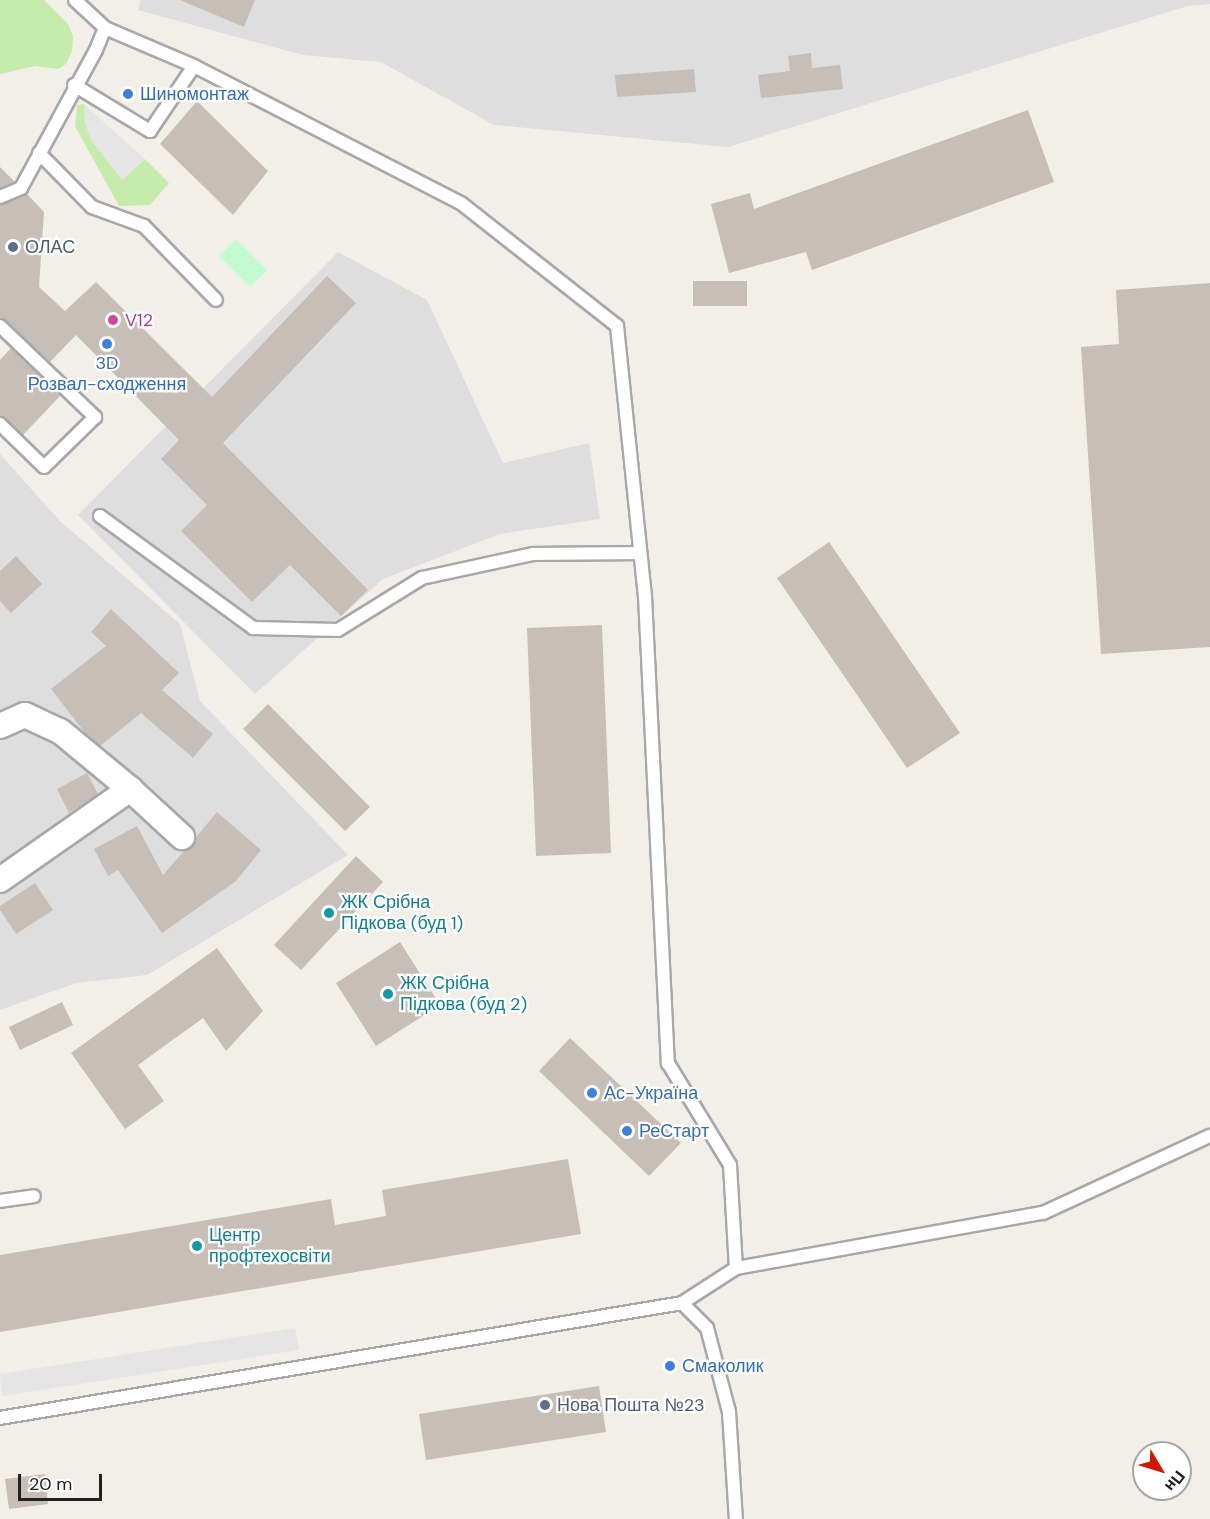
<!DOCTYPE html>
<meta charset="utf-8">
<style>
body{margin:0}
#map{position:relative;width:1210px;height:1519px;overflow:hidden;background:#f1efe8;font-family:"DM Sans",sans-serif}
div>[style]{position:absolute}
.residential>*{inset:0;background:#dfdede}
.grass>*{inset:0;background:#c5ecad}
.park>*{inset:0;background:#c5fbd0}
.parking>*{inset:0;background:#e5e5e5}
.building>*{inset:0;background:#c7bfb7}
.roads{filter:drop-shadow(2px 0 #a8a8a8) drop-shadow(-2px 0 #a8a8a8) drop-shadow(0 2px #a8a8a8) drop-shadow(0 -2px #a8a8a8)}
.lane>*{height:12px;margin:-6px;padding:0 6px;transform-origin:6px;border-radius:6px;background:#fff}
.street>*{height:24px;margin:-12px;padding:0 12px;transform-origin:12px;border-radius:12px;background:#fff}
.dots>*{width:16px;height:16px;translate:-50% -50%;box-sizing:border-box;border:3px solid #fff;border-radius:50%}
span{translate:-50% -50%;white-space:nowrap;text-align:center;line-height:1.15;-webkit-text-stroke:4.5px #fff;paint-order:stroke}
.shop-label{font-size:18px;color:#366cbe}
.left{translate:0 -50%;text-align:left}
.service-label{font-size:18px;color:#4e5e75}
.hotel-label{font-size:18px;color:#b23c85}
.culture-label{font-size:18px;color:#0d838f}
.north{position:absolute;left:1132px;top:1441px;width:60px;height:60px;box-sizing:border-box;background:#fff;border:2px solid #a6a6a6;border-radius:50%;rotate:128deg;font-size:16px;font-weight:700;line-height:24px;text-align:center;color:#212121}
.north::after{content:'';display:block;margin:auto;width:21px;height:27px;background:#d21900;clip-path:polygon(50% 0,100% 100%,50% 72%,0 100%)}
.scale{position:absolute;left:18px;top:1474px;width:84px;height:27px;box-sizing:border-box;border:3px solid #212121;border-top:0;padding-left:8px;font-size:18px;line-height:21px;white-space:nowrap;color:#212121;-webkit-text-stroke:4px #fff;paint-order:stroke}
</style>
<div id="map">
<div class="residential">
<i style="clip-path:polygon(141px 0,1210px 0,1210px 4px,1188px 6px,728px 147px,494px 125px,381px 62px,303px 55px,138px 10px)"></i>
<i style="clip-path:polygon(338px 252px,427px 300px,503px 463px,589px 443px,600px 519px,500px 534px,383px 579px,255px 694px,78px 515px)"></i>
<i style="clip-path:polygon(0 454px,60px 521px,180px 624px,200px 701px,348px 855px,147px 975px,76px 983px,0 1010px)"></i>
</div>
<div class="grass">
<i style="clip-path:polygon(0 0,44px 0,68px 24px,73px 36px,72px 51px,66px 64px,58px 69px,35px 66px,0 74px)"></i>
<i style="clip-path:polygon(84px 104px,85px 123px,122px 180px,145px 159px,169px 183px,150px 205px,119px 206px,75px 126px,77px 105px)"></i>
</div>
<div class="park">
<i style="clip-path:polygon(236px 239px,267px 270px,250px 287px,219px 256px)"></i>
</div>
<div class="parking">
<i style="clip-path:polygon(84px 104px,145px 159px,122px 180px,91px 140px,85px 123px)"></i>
<i style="clip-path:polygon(295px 1328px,299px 1350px,2px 1396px,0 1374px)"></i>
</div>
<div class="building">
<i style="clip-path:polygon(180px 0,255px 0,244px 27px)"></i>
<i style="clip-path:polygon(811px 53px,812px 68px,840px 65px,843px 89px,761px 98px,758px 75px,790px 71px,788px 56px)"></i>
<i style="clip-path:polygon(694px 69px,696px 92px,617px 97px,615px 75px)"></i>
<i style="clip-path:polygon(197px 101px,268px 171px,233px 215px,160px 144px)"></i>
<i style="clip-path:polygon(1028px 110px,1054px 182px,812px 270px,806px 252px,729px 273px,711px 204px,750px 193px,754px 209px)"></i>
<i style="clip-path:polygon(0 167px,15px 182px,0 188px)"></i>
<i style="clip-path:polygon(27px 194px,44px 212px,39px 287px,65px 311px,96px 282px,212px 397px,327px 276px,356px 303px,223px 443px,368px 590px,341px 616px,290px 565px,252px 602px,181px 531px,207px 505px,161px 459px,179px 440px,76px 335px,50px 362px,0 317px,0 205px)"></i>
<i style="clip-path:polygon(693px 281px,747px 281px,747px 306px,693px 306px)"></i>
<i style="clip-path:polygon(1210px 283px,1210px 647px,1101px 654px,1081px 347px,1119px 344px,1116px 290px)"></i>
<i style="clip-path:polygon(11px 348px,60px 396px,23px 435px,0 416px,0 360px)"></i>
<i style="clip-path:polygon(829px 542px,960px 733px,907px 768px,777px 578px)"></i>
<i style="clip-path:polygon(16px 556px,42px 584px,11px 613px,0 601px,0 571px)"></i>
<i style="clip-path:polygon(111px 609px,179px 673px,162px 690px,213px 734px,193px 758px,141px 713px,100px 746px,86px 734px,51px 689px,106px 646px,91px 632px)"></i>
<i style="clip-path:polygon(602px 625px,611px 853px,536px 856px,527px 628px)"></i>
<i style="clip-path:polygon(268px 704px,370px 807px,345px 831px,243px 729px)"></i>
<i style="clip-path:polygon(87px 773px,98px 794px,69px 813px,57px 789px)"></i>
<i style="clip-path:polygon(217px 812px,261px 850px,236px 881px,162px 933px,118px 870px,108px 876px,94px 849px,137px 826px,163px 875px,184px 851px,193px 846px,196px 837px)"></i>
<i style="clip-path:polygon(356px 856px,383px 882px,301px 970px,274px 945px)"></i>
<i style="clip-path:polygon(35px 883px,53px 910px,16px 934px,0 910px,0 906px)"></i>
<i style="clip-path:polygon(400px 942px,440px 1005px,376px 1046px,336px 983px)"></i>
<i style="clip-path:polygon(217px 948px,263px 1011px,226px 1051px,203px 1018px,138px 1065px,164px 1101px,125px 1129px,71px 1053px)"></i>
<i style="clip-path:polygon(62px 1002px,73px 1025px,20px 1050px,9px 1027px)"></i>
<i style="clip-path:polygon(570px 1038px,681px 1143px,649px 1176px,539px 1071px)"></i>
<i style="clip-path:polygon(568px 1159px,581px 1234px,0 1332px,0 1255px,331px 1199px,335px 1225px,386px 1216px,382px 1190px)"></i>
<i style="clip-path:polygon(599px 1386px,606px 1432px,426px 1460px,419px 1414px)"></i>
<i style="clip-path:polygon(45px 1474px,48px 1504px,9px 1509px,5px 1479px)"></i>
</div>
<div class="roads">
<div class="lane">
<i style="left:75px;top:0;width:41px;rotate:43deg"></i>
<i style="left:105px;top:28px;width:97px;rotate:23.1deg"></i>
<i style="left:194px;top:66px;width:301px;rotate:27.2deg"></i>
<i style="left:462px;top:204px;width:197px;rotate:38.2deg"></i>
<i style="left:617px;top:326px;width:271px;rotate:84.1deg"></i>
<i style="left:645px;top:596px;width:468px;rotate:87.2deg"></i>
<i style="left:668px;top:1063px;width:119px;rotate:58.7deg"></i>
<i style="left:730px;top:1165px;width:103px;rotate:86.7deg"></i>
<i style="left:74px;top:85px;width:89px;rotate:31.2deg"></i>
<i style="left:150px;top:131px;width:78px;rotate:-55.9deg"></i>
<i style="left:39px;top:153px;width:76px;rotate:45.5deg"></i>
<i style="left:92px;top:207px;width:55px;rotate:20.1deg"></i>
<i style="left:144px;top:226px;width:103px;rotate:45.8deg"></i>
<i style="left:0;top:197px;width:23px;rotate:-23deg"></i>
<i style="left:21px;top:188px;width:157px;rotate:-61.5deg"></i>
<i style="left:96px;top:50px;width:24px;rotate:-68deg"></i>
<i style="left:0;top:326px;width:132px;rotate:43.8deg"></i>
<i style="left:95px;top:417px;width:71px;rotate:135.6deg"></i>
<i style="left:44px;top:467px;width:62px;rotate:-135.7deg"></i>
<i style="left:100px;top:516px;width:190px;rotate:36.2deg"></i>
<i style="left:253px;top:628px;width:85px;rotate:1.3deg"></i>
<i style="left:338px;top:630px;width:99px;rotate:-31.8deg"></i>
<i style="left:422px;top:578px;width:114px;rotate:-12.2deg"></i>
<i style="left:533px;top:554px;width:107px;rotate:-0.5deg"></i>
<i style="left:0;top:1201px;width:34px;rotate:-8deg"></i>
<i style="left:682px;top:1303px;width:35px;rotate:45deg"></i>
<i style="left:707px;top:1328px;width:87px;rotate:75.3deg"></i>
<i style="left:729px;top:1412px;width:107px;rotate:86.3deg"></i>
<i style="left:0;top:1418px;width:692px;rotate:-9.57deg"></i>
<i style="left:682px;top:1303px;width:64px;rotate:-32.9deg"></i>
<i style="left:736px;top:1268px;width:312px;rotate:-10.2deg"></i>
<i style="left:1043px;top:1213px;width:184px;rotate:-24.8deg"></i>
</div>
<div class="street">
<i style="left:0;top:726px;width:27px;rotate:-24deg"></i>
<i style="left:25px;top:715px;width:38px;rotate:25deg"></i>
<i style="left:60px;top:731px;width:91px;rotate:39.6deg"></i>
<i style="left:130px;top:789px;width:71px;rotate:42.7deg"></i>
<i style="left:0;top:880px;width:159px;rotate:-35deg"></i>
</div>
</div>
<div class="dots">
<i style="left:128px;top:94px;background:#3f7fe0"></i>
<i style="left:13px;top:247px;background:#5c6f8a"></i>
<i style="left:113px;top:320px;background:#d1479c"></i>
<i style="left:107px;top:344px;background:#3f7fe0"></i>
<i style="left:329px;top:913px;background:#0f9aa8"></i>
<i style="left:388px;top:994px;background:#0f9aa8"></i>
<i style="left:592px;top:1093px;background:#3f7fe0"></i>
<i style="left:627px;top:1131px;background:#3f7fe0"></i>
<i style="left:197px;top:1246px;background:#0f9aa8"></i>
<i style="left:670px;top:1366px;background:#3f7fe0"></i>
<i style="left:545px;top:1405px;background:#5c6f8a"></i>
</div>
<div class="shop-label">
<span class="left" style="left:140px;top:94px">Шиномонтаж</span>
<span style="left:107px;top:374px">3D<br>Розвал-сходження</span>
<span class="left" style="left:604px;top:1093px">Ас-Україна</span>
<span class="left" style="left:639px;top:1131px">РеСтарт</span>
<span class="left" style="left:682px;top:1366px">Смаколик</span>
</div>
<div class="service-label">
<span class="left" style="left:25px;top:247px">ОЛАС</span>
<span class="left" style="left:557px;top:1405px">Нова Пошта №23</span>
</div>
<div class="hotel-label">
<span class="left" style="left:125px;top:320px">V12</span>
</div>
<div class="culture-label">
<span class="left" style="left:341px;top:913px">ЖК Срібна<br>Підкова (буд 1)</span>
<span class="left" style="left:400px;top:994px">ЖК Срібна<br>Підкова (буд 2)</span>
<span class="left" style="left:209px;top:1246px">Центр<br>профтехосвіти</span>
</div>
<div class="north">Пн</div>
<div class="scale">20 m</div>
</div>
